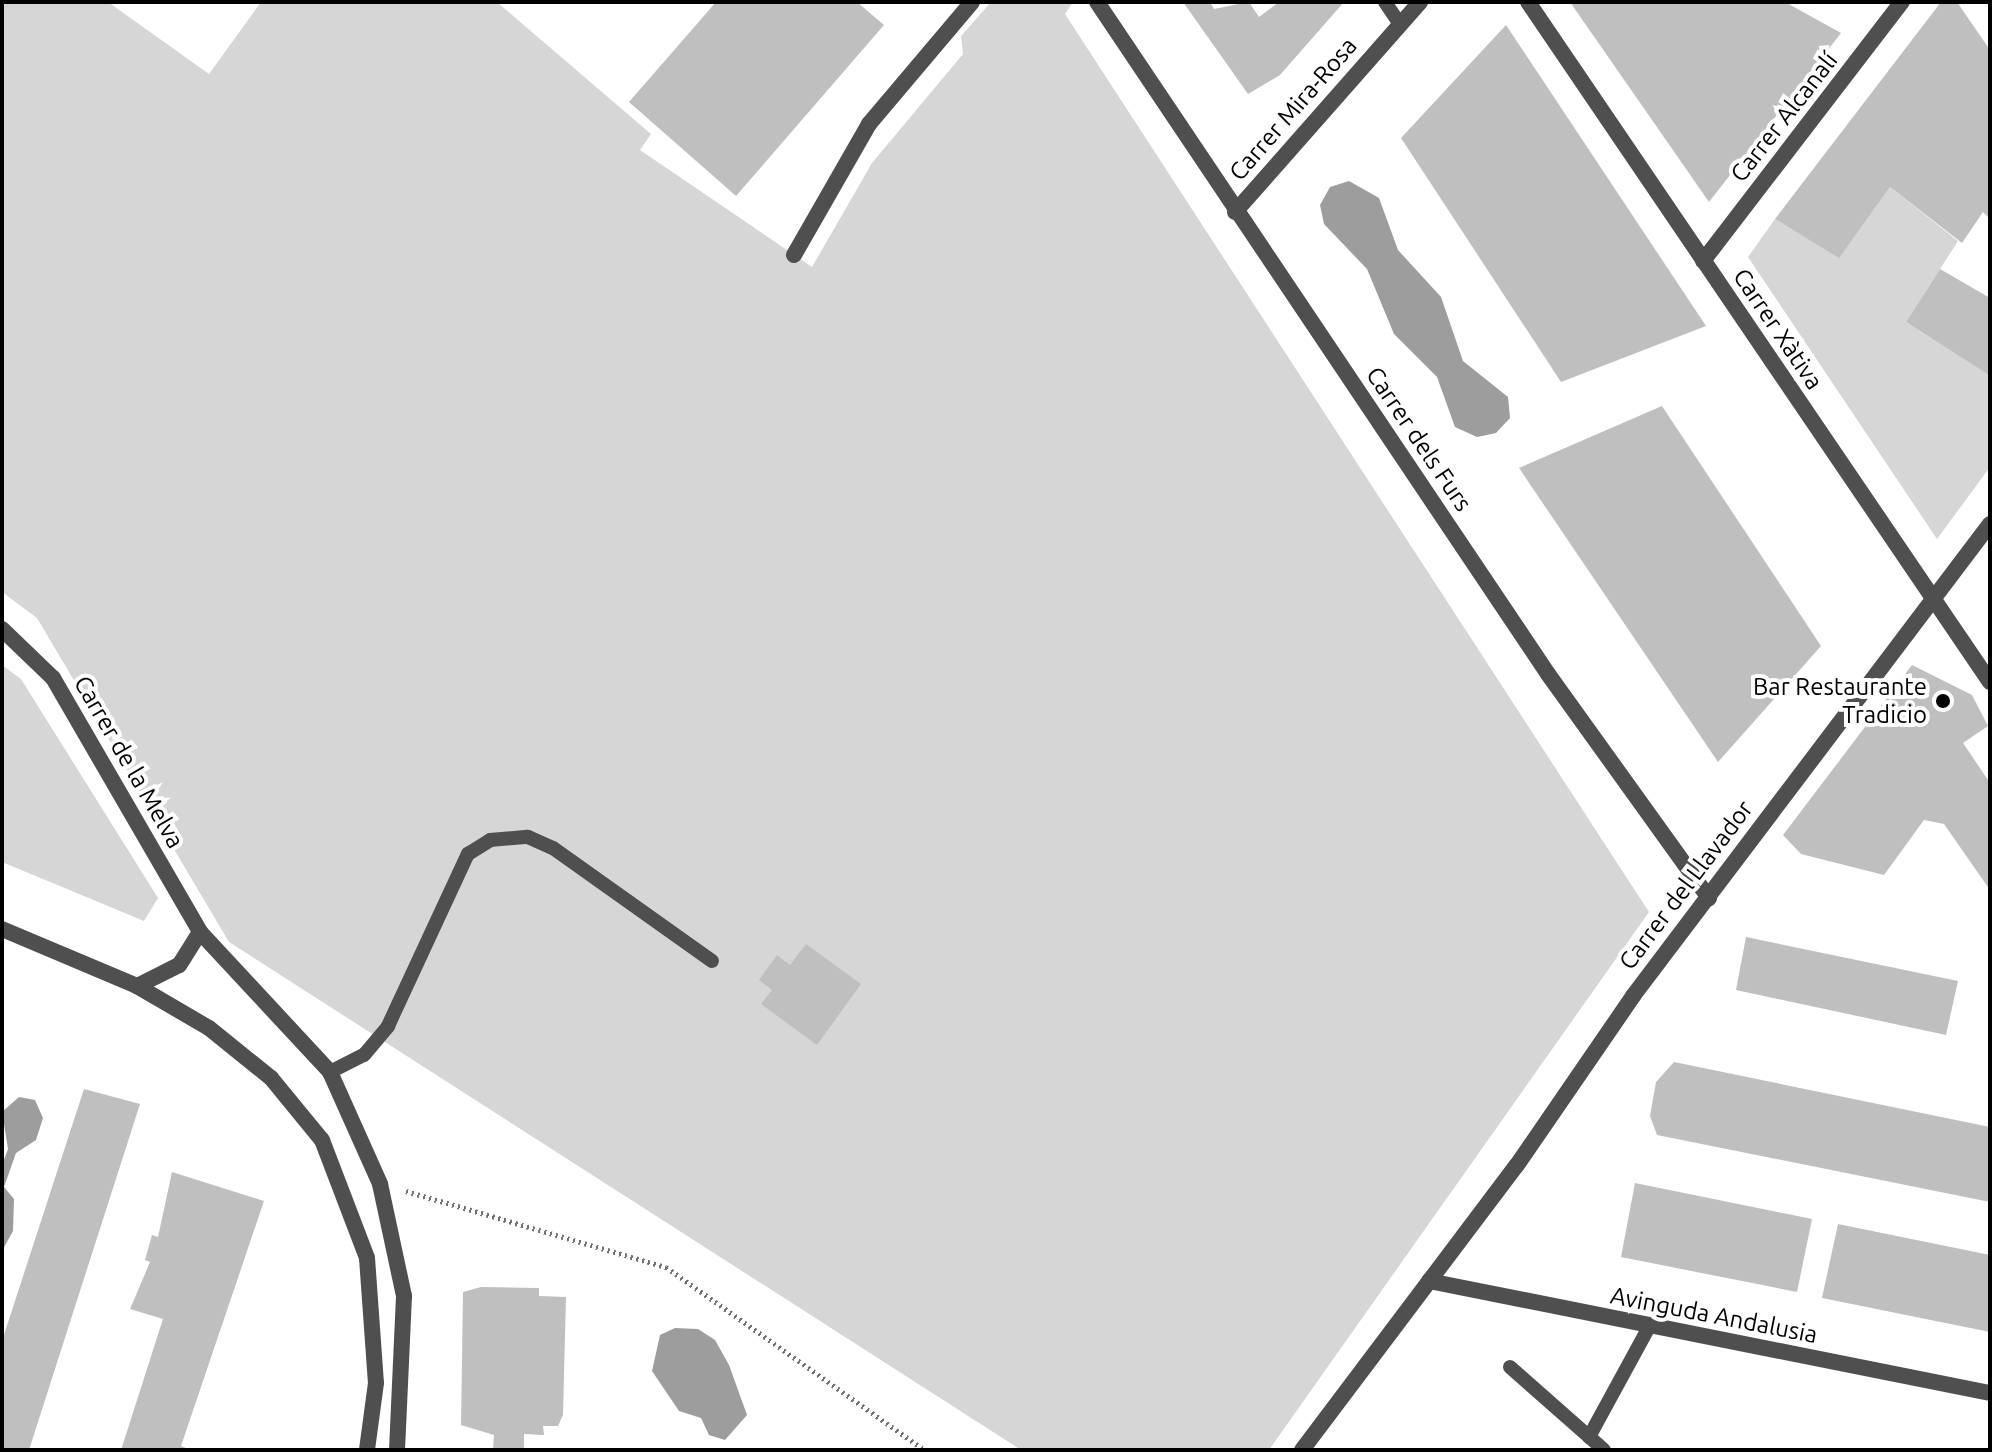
<!DOCTYPE html>
<meta charset="utf-8">
<style>
body{margin:0}
#map{position:relative;width:1992px;height:1452px;overflow:hidden;background:#fff;font-family:Ubuntu,sans-serif}
div>[style]{position:absolute}
.green>*{inset:0;background:#d6d6d6}
.water>*{inset:0;background:#9d9d9d}
.building>*{inset:0;background:#bfbfbf}
.path>*{height:5px;margin-top:-2.5px;transform-origin:0;background:repeating-linear-gradient(90deg,#717171 0 2px,transparent 0 6px)}
.service>*{height:14px;margin:-7px;padding:0 7px;transform-origin:7px;border-radius:7px;background:#4f4f4f}
.minor>*{height:16px;margin:-8px;padding:0 8px;transform-origin:8px;border-radius:8px;background:#4f4f4f}
.dots>*{width:22px;height:22px;translate:-50% -50%;box-sizing:border-box;border:4px solid #fff;border-radius:50%}
span{translate:-50% -50%;white-space:nowrap;text-align:center;line-height:1.15;-webkit-text-stroke:8px #fff;paint-order:stroke}
.street-label{font-size:24px;color:#000}
.poi-label{font-size:24px;color:#000}
.right{translate:-100% -50%;text-align:right}
.frame{position:absolute;inset:0;border:4px solid #000;pointer-events:none}
</style>
<div id="map">
<div class="green">
<i style="clip-path:polygon(2px 2px,108px 2px,209px 74px,261px 2px,497px 2px,651px 134px,640px 150px,812px 267px,872px 163px,963px 54px,961px 36px,991px 2px,1073px 2px,1065px 14px,1649px 912px,1269px 1450px,1021px 1450px,229px 942px,37px 618px,2px 592px)"></i>
<i style="clip-path:polygon(1890px 187px,1958px 241px,1906px 322px,1990px 376px,1990px 467px,1937px 539px,1748px 257px,1775px 219px,1839px 257px)"></i>
<i style="clip-path:polygon(2px 665px,21px 679px,158px 898px,144px 921px,2px 862px)"></i>
</div>
<div class="water">
<i style="clip-path:polygon(1349px 181px,1379px 198px,1398px 250px,1441px 297px,1463px 361px,1508px 397px,1510px 418px,1496px 433px,1477px 437px,1455px 427px,1437px 377px,1394px 334px,1367px 269px,1324px 224px,1320px 205px,1330px 187px)"></i>
<i style="clip-path:polygon(19px 1097px,35px 1100px,43px 1118px,36px 1140px,16px 1153px,4px 1187px,14px 1199px,13px 1231px,2px 1251px,2px 1165px,8px 1149px,2px 1112px)"></i>
<i style="clip-path:polygon(675px 1328px,698px 1329px,715px 1340px,729px 1365px,747px 1415px,725px 1440px,709px 1435px,701px 1418px,679px 1411px,652px 1371px,660px 1335px)"></i>
</div>
<div class="building">
<i style="clip-path:polygon(716px 2px,857px 2px,884px 25px,736px 196px,629px 102px)"></i>
<i style="clip-path:polygon(1183px 2px,1210px 2px,1214px 9px,1249px 2px,1259px 17px,1279px 2px,1344px 2px,1280px 75px,1248px 94px)"></i>
<i style="clip-path:polygon(1570px 2px,1785px 2px,1841px 33px,1709px 202px)"></i>
<i style="clip-path:polygon(1941px 2px,1957px 2px,1990px 50px,1990px 219px,1983px 212px,1962px 243px,1890px 187px,1839px 258px,1775px 219px)"></i>
<i style="clip-path:polygon(1506px 25px,1706px 326px,1561px 382px,1401px 138px)"></i>
<i style="clip-path:polygon(1940px 269px,1990px 298px,1990px 376px,1906px 322px)"></i>
<i style="clip-path:polygon(1662px 406px,1821px 646px,1718px 762px,1519px 468px)"></i>
<i style="clip-path:polygon(1912px 665px,1972px 695px,1988px 726px,1963px 743px,1990px 783px,1990px 890px,1944px 824px,1924px 820px,1884px 875px,1801px 854px,1783px 835px)"></i>
<i style="clip-path:polygon(1746px 937px,1958px 981px,1946px 1035px,1736px 990px)"></i>
<i style="clip-path:polygon(806px 944px,861px 984px,817px 1045px,761px 1004px,772px 990px,759px 980px,777px 955px,790px 965px)"></i>
<i style="clip-path:polygon(1674px 1062px,1990px 1127px,1990px 1202px,1657px 1135px,1650px 1116px,1656px 1082px)"></i>
<i style="clip-path:polygon(84px 1089px,140px 1104px,29px 1450px,2px 1450px,2px 1341px)"></i>
<i style="clip-path:polygon(172px 1172px,264px 1201px,181px 1446px,191px 1450px,121px 1450px,163px 1319px,130px 1309px,150px 1262px,145px 1260px,152px 1235px,158px 1237px)"></i>
<i style="clip-path:polygon(1635px 1183px,1812px 1219px,1797px 1292px,1621px 1257px)"></i>
<i style="clip-path:polygon(1838px 1224px,1990px 1255px,1990px 1332px,1822px 1298px)"></i>
<i style="clip-path:polygon(481px 1287px,539px 1288px,539px 1296px,566px 1297px,563px 1415px,558px 1426px,543px 1426px,544px 1435px,524px 1434px,524px 1449px,493px 1450px,494px 1435px,461px 1425px,463px 1292px)"></i>
</div>
<div class="path">
<i style="left:406px;top:1191px;width:271px;rotate:16.3deg"></i>
<i style="left:666px;top:1267px;width:316px;rotate:35.3deg"></i>
</div>
<div class="service">
<i style="left:1385px;top:2px;width:27px;rotate:56deg"></i>
<i style="left:330px;top:1072px;width:38px;rotate:-27deg"></i>
<i style="left:364px;top:1055px;width:38px;rotate:-50deg"></i>
<i style="left:388px;top:1026px;width:190px;rotate:-65.1deg"></i>
<i style="left:468px;top:854px;width:26px;rotate:-32deg"></i>
<i style="left:490px;top:840px;width:38px;rotate:-5deg"></i>
<i style="left:528px;top:837px;width:27px;rotate:24deg"></i>
<i style="left:553px;top:848px;width:195px;rotate:35.4deg"></i>
<i style="left:1510px;top:1367px;width:125px;rotate:41.4deg"></i>
<i style="left:1589px;top:1437px;width:125px;rotate:-61.4deg"></i>
</div>
<div class="minor">
<i style="left:1097px;top:2px;width:809px;rotate:56.13deg"></i>
<i style="left:1548px;top:674px;width:276px;rotate:54.3deg"></i>
<i style="left:1528px;top:2px;width:822px;rotate:55.81deg"></i>
<i style="left:1235px;top:212px;width:280px;rotate:-48.6deg"></i>
<i style="left:794px;top:255px;width:151px;rotate:-60.2deg"></i>
<i style="left:869px;top:124px;width:160px;rotate:-49.8deg"></i>
<i style="left:1703px;top:261px;width:327px;rotate:-52.5deg"></i>
<i style="left:2px;top:629px;width:71px;rotate:43.9deg"></i>
<i style="left:53px;top:678px;width:293px;rotate:59.9deg"></i>
<i style="left:200px;top:932px;width:39px;rotate:122deg"></i>
<i style="left:179px;top:965px;width:47px;rotate:153.4deg"></i>
<i style="left:2px;top:929px;width:147px;rotate:22.9deg"></i>
<i style="left:137px;top:986px;width:83px;rotate:30.3deg"></i>
<i style="left:209px;top:1028px;width:80px;rotate:38.9deg"></i>
<i style="left:271px;top:1078px;width:80px;rotate:50.6deg"></i>
<i style="left:322px;top:1140px;width:126px;rotate:69.1deg"></i>
<i style="left:367px;top:1258px;width:125px;rotate:85.9deg"></i>
<i style="left:376px;top:1383px;width:68px;rotate:97.7deg"></i>
<i style="left:200px;top:932px;width:191px;rotate:47.1deg"></i>
<i style="left:330px;top:1072px;width:123px;rotate:65.9deg"></i>
<i style="left:380px;top:1184px;width:115px;rotate:77.9deg"></i>
<i style="left:404px;top:1296px;width:154px;rotate:92.6deg"></i>
<i style="left:1429px;top:1281px;width:572px;rotate:11.29deg"></i>
<i style="left:1302px;top:1450px;width:357px;rotate:-53deg"></i>
<i style="left:1517px;top:1165px;width:205px;rotate:-55.5deg"></i>
<i style="left:1633px;top:996px;width:592px;rotate:-52.9deg"></i>
</div>
<div class="dots">
<i style="left:1943px;top:701px;background:#000"></i>
</div>
<div class="street-label">
<span style="left:1293px;top:109px;rotate:-49deg">Carrer Mira-Rosa</span>
<span style="left:1784px;top:117px;rotate:-52deg">Carrer Alcanalí</span>
<span style="left:1778px;top:329px;rotate:56deg">Carrer Xàtiva</span>
<span style="left:1419px;top:439px;rotate:56deg">Carrer dels Furs</span>
<span style="left:129px;top:762px;rotate:60deg">Carrer de la Melva</span>
<span style="left:1686px;top:885px;rotate:-53deg">Carrer del Llavador</span>
<span style="left:1714px;top:1315px;rotate:11deg">Avinguda Andalusia</span>
</div>
<div class="poi-label">
<span class="right" style="left:1927px;top:701px">Bar Restaurante<br>Tradicio</span>
</div>
<div class="frame"></div>
</div>
